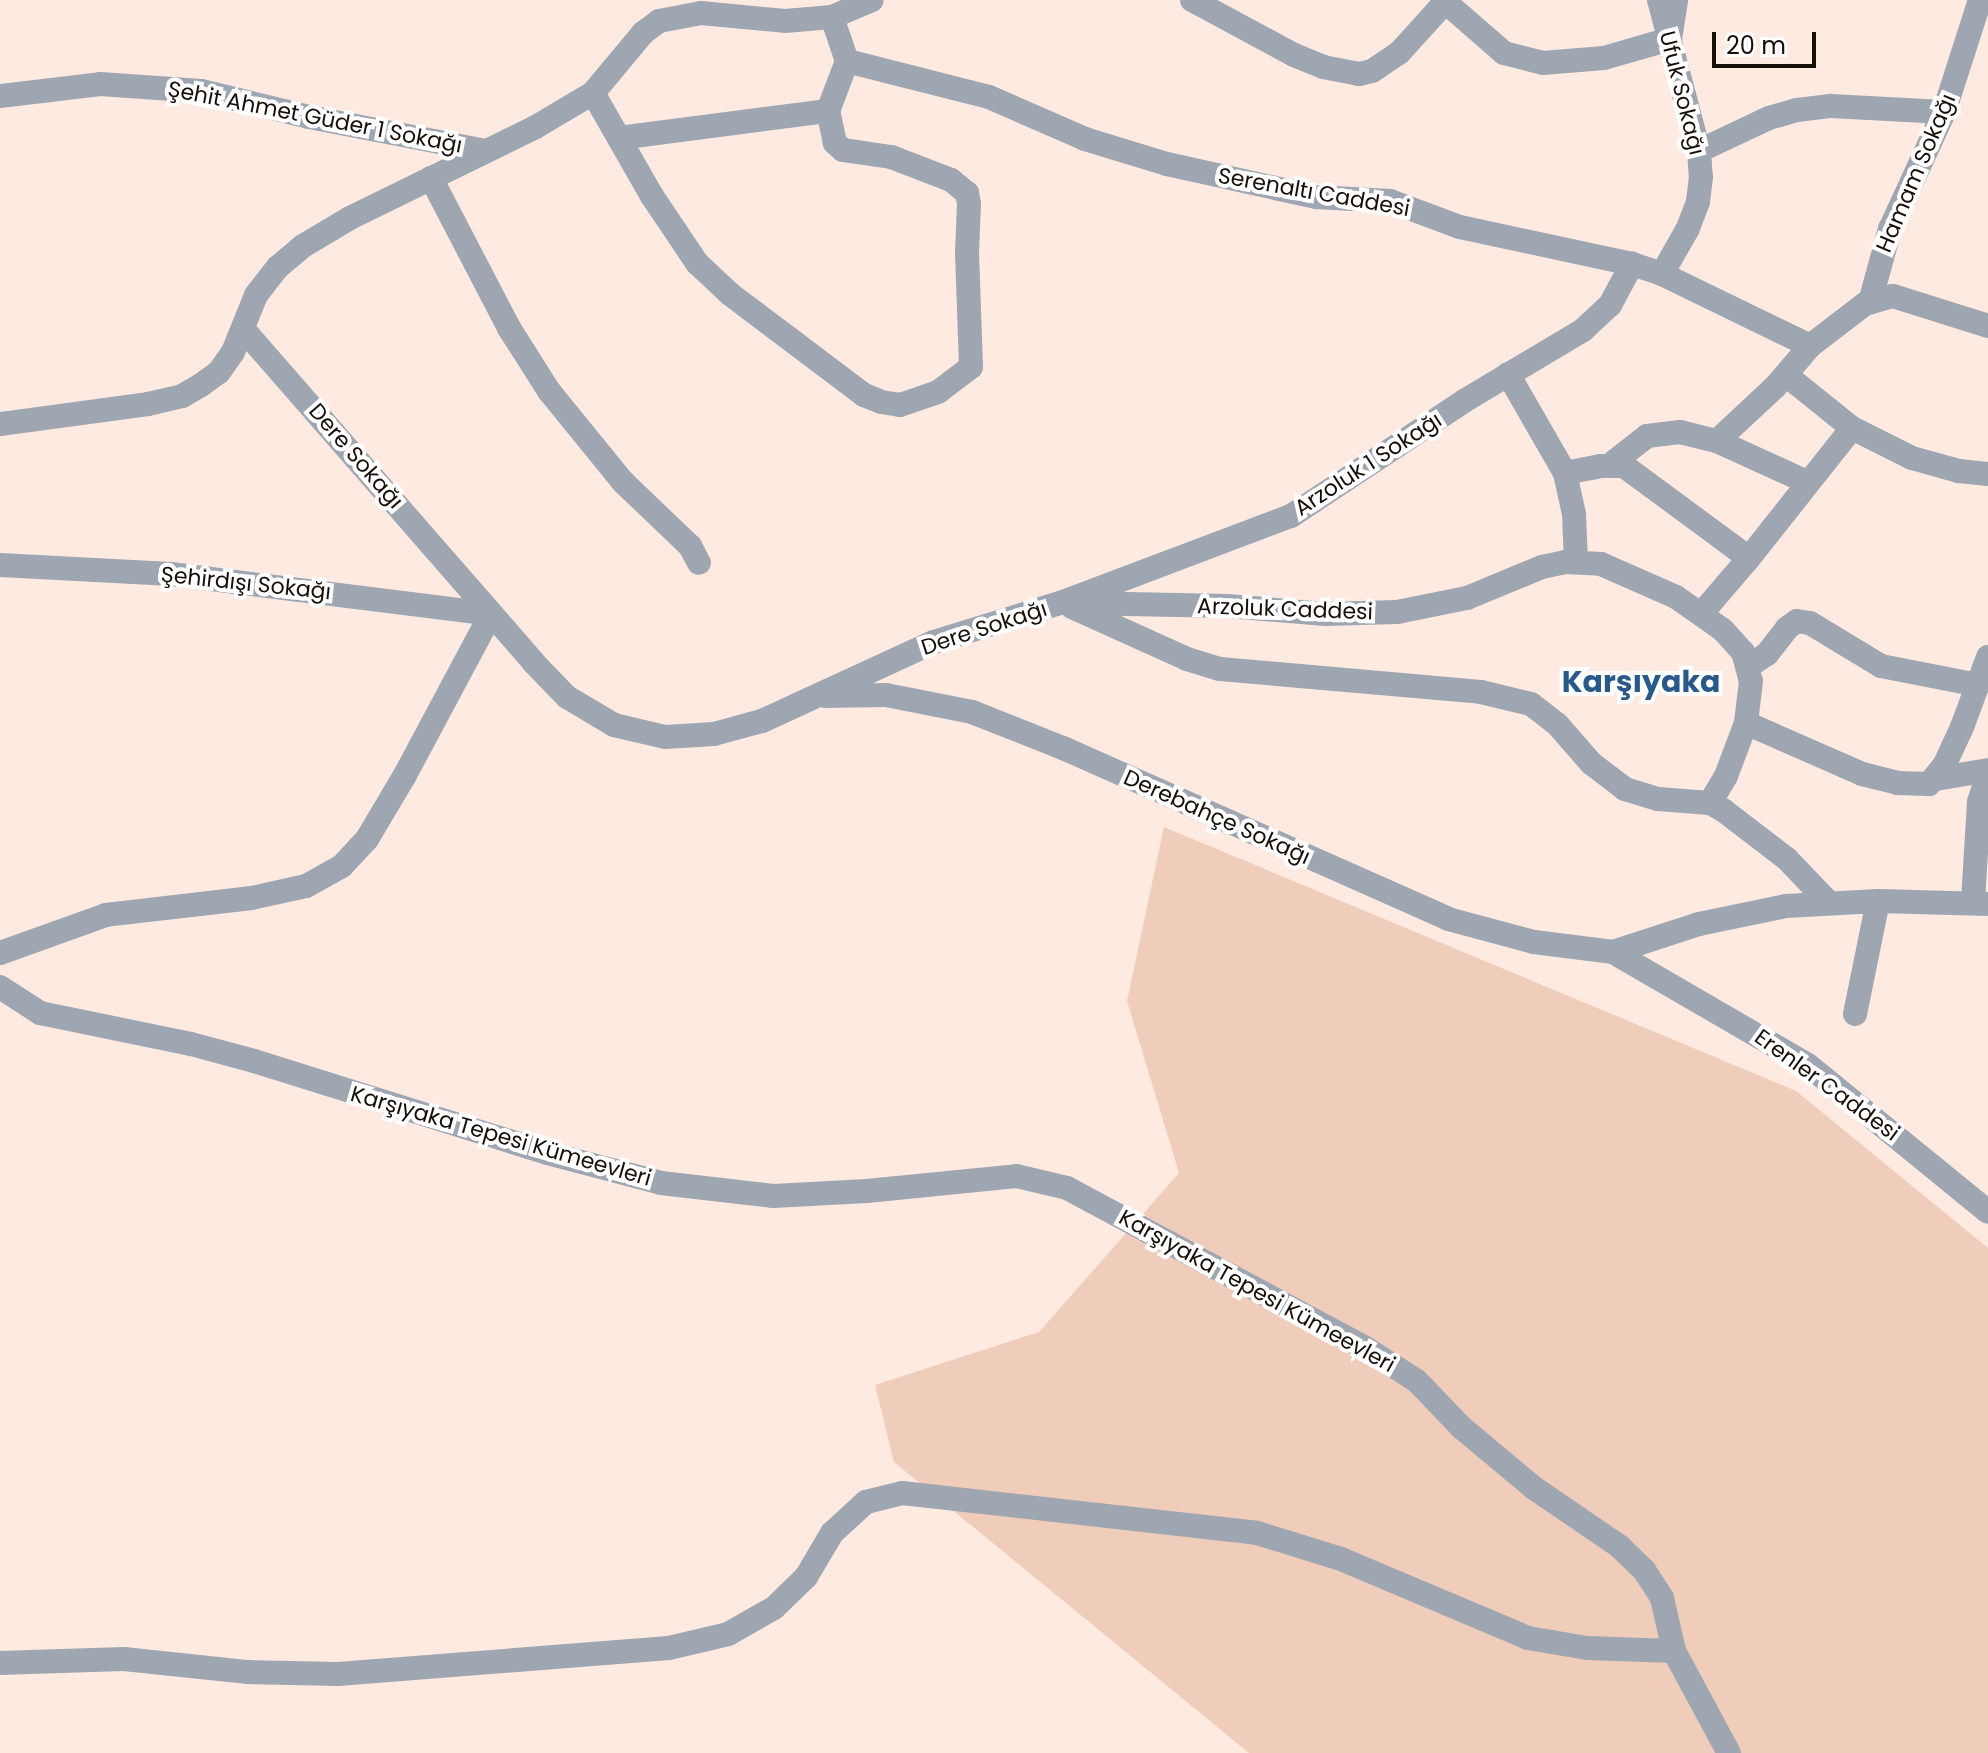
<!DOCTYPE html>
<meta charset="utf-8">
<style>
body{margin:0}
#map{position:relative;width:1988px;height:1753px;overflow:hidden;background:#feeae0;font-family:Poppins,sans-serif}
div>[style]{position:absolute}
.green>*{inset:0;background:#f0cdba}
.minor>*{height:24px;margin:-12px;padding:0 12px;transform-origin:12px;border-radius:12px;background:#9da6b1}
span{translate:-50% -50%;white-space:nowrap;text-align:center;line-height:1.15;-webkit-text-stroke:8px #fff;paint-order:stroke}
.street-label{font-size:22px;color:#180e08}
.district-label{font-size:30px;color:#28598c;font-weight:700}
.scale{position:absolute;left:1712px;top:32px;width:104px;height:36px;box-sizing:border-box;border:4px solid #180e08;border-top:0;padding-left:10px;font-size:24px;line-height:28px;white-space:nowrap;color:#180e08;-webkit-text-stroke:6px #fff;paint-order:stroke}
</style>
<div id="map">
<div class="green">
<i style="clip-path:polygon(1164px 827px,1796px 1091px,1988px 1248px,1988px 1753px,1249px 1753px,894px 1462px,875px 1385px,1039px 1332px,1179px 1173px,1127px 1001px)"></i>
</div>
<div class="minor">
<i style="left:1192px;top:0;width:116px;rotate:28.3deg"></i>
<i style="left:1294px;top:55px;width:31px;rotate:22deg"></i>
<i style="left:1323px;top:67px;width:37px;rotate:11deg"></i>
<i style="left:1359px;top:74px;width:13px;rotate:-13deg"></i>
<i style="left:1372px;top:71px;width:32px;rotate:-34deg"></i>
<i style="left:1399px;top:53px;width:72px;rotate:-47.8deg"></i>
<i style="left:1443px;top:0;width:81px;rotate:41deg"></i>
<i style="left:1504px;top:53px;width:40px;rotate:14.4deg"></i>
<i style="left:1543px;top:63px;width:61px;rotate:-4.7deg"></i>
<i style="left:1604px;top:58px;width:69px;rotate:-16.1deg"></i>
<i style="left:1670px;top:39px;width:39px;rotate:-81deg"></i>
<i style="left:1659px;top:0;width:156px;rotate:75.2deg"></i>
<i style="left:1699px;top:151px;width:26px;rotate:86deg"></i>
<i style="left:1701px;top:177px;width:25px;rotate:97deg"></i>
<i style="left:1698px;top:202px;width:30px;rotate:111deg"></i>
<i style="left:1687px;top:230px;width:51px;rotate:119.6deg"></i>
<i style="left:832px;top:17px;width:46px;rotate:71.2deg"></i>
<i style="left:847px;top:61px;width:146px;rotate:14.2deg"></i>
<i style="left:989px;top:97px;width:105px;rotate:23.6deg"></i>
<i style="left:1085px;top:139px;width:86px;rotate:17deg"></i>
<i style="left:1167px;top:164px;width:153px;rotate:12.5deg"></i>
<i style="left:1316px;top:197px;width:74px;rotate:3.1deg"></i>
<i style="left:1390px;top:201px;width:75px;rotate:20.4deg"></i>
<i style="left:1460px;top:227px;width:176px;rotate:12.1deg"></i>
<i style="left:1632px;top:264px;width:32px;rotate:18deg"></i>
<i style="left:1662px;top:274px;width:165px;rotate:25.9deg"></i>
<i style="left:1810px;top:346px;width:69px;rotate:-37.4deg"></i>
<i style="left:1865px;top:304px;width:29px;rotate:-16deg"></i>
<i style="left:1893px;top:296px;width:100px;rotate:17.5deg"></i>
<i style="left:593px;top:93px;width:119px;rotate:60.2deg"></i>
<i style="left:652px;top:196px;width:81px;rotate:56.1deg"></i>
<i style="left:697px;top:263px;width:45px;rotate:43.2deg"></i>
<i style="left:730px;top:294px;width:168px;rotate:37deg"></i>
<i style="left:864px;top:395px;width:18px;rotate:22deg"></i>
<i style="left:881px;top:402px;width:19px;rotate:9deg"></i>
<i style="left:900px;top:405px;width:40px;rotate:-18.9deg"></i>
<i style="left:938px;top:392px;width:41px;rotate:-37.1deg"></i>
<i style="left:971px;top:367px;width:114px;rotate:-92deg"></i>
<i style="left:967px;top:253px;width:49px;rotate:-87.7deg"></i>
<i style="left:969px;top:204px;width:11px;rotate:-100deg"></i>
<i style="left:967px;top:193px;width:21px;rotate:-141deg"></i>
<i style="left:951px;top:180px;width:64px;rotate:-159deg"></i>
<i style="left:891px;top:157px;width:49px;rotate:-171.7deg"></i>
<i style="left:843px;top:150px;width:11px;rotate:-139deg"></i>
<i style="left:835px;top:143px;width:33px;rotate:-102deg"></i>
<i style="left:828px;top:111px;width:53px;rotate:-69.2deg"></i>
<i style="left:0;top:96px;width:101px;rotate:-6.8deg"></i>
<i style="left:100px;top:84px;width:101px;rotate:4deg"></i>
<i style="left:201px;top:91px;width:111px;rotate:13.5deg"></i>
<i style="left:309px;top:117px;width:180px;rotate:10.9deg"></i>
<i style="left:619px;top:138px;width:211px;rotate:-7.4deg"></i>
<i style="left:1699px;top:151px;width:77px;rotate:-25.2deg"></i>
<i style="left:1769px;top:118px;width:29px;rotate:-16deg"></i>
<i style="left:1797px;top:110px;width:34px;rotate:-7deg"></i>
<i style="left:1831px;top:106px;width:113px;rotate:3deg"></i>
<i style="left:431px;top:178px;width:169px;rotate:62.5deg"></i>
<i style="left:509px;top:328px;width:75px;rotate:57.6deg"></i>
<i style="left:549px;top:391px;width:117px;rotate:50.9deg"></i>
<i style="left:623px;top:482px;width:93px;rotate:43.7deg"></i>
<i style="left:690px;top:546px;width:19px;rotate:62deg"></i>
<i style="left:1870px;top:302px;width:76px;rotate:-74.7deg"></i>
<i style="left:1890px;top:229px;width:129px;rotate:-65.2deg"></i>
<i style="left:1944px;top:112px;width:118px;rotate:-72.2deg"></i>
<i style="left:243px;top:329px;width:443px;rotate:48.9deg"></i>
<i style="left:534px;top:663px;width:47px;rotate:45.9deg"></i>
<i style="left:567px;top:697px;width:55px;rotate:30.8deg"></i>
<i style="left:614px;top:725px;width:52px;rotate:13.2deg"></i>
<i style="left:665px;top:737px;width:49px;rotate:-3.5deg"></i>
<i style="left:714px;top:734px;width:50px;rotate:-15.2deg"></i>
<i style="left:762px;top:721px;width:189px;rotate:-24.7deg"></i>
<i style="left:934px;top:642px;width:135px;rotate:-17.2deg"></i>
<i style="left:1063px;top:602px;width:244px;rotate:-20.7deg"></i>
<i style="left:1291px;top:516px;width:208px;rotate:-33.6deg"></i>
<i style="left:1464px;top:401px;width:139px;rotate:-30.8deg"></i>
<i style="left:1583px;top:330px;width:37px;rotate:-43deg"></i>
<i style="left:1610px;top:305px;width:47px;rotate:-61.8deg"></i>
<i style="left:1508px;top:374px;width:114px;rotate:60.1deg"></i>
<i style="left:1565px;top:473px;width:42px;rotate:77.6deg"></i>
<i style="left:1574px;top:514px;width:47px;rotate:87.6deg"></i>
<i style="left:1786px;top:375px;width:85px;rotate:38.8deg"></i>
<i style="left:1852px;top:428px;width:67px;rotate:26.6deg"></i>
<i style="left:1912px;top:458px;width:49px;rotate:15.5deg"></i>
<i style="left:1959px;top:471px;width:29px;rotate:6deg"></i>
<i style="left:0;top:424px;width:149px;rotate:-7.7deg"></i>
<i style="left:148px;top:404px;width:35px;rotate:-13deg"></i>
<i style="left:182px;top:396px;width:22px;rotate:-30deg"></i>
<i style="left:201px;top:385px;width:22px;rotate:-36deg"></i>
<i style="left:219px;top:372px;width:24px;rotate:-55deg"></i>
<i style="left:233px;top:352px;width:61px;rotate:-68deg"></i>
<i style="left:256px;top:295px;width:36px;rotate:-52deg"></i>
<i style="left:278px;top:267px;width:33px;rotate:-40deg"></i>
<i style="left:303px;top:246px;width:55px;rotate:-30.8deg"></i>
<i style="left:350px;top:218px;width:205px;rotate:-26.1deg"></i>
<i style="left:534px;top:128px;width:69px;rotate:-30.7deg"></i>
<i style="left:593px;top:93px;width:78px;rotate:-50.2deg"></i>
<i style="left:643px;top:33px;width:20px;rotate:-37deg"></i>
<i style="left:659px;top:21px;width:43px;rotate:-10.8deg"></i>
<i style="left:701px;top:13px;width:84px;rotate:5.4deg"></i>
<i style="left:785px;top:21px;width:47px;rotate:-4.9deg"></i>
<i style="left:832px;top:17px;width:43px;rotate:-23deg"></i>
<i style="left:1717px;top:441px;width:79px;rotate:-43deg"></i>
<i style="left:1775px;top:387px;width:54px;rotate:-49.5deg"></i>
<i style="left:1610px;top:465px;width:47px;rotate:-38.1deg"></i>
<i style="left:1647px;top:436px;width:33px;rotate:-7deg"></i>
<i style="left:1680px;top:432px;width:38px;rotate:14deg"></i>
<i style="left:1717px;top:441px;width:99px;rotate:24.5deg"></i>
<i style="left:1565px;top:473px;width:36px;rotate:-11deg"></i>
<i style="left:1600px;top:466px;width:24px"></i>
<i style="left:1624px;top:466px;width:155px;rotate:36.4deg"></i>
<i style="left:1749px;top:558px;width:166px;rotate:-51.6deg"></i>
<i style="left:0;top:565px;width:171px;rotate:3deg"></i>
<i style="left:171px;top:574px;width:322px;rotate:7.1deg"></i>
<i style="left:491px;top:614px;width:183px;rotate:118.1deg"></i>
<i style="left:405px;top:775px;width:74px;rotate:120.7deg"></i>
<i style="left:367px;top:839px;width:37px;rotate:133deg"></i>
<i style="left:342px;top:866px;width:41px;rotate:150.9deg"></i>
<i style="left:306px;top:886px;width:55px;rotate:167.5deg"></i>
<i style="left:252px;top:898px;width:147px;rotate:173.4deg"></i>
<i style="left:106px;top:915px;width:113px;rotate:160.3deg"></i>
<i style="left:1077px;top:603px;width:150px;rotate:1.1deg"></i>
<i style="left:1227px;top:606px;width:99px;rotate:4.6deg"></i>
<i style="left:1326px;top:614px;width:71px;rotate:-1.6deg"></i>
<i style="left:1397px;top:612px;width:71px;rotate:-11.3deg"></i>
<i style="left:1467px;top:598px;width:81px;rotate:-22.5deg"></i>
<i style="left:1542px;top:567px;width:24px;rotate:-12deg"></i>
<i style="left:1565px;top:562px;width:36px;rotate:3deg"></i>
<i style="left:1601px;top:564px;width:82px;rotate:23.7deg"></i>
<i style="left:1676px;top:597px;width:57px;rotate:35.1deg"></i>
<i style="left:1723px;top:630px;width:30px;rotate:48deg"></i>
<i style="left:1743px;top:652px;width:30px;rotate:75deg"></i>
<i style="left:1751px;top:681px;width:42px;rotate:96.8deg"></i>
<i style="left:1746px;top:723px;width:57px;rotate:110.7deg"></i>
<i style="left:1726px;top:776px;width:31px;rotate:121deg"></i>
<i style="left:1072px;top:607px;width:126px;rotate:24.3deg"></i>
<i style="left:1187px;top:659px;width:34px;rotate:17deg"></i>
<i style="left:1220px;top:669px;width:262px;rotate:5deg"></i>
<i style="left:1481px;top:692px;width:51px;rotate:13.5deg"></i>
<i style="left:1531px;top:704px;width:33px;rotate:38deg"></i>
<i style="left:1557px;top:724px;width:52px;rotate:48.9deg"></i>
<i style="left:1591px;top:763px;width:43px;rotate:37.4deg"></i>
<i style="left:1625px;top:789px;width:34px;rotate:17deg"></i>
<i style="left:1658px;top:799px;width:52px;rotate:4.4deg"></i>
<i style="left:1710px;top:803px;width:15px;rotate:28deg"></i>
<i style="left:1723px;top:810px;width:81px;rotate:37.4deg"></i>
<i style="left:1787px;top:859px;width:61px;rotate:46.3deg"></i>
<i style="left:1702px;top:613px;width:72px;rotate:-49.5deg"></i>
<i style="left:1749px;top:666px;width:22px;rotate:-34deg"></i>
<i style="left:1767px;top:654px;width:33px;rotate:-52deg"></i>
<i style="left:1787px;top:628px;width:12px;rotate:-35deg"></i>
<i style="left:1797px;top:621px;width:13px;rotate:9deg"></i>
<i style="left:1810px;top:623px;width:83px;rotate:31.2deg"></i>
<i style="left:1881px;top:666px;width:99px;rotate:11.1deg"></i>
<i style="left:825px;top:696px;width:61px;rotate:-0.9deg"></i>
<i style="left:886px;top:695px;width:88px;rotate:11.2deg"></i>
<i style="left:972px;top:712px;width:98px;rotate:21.6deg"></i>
<i style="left:1063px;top:748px;width:421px;rotate:23.9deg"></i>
<i style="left:1448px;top:919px;width:89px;rotate:15deg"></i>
<i style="left:1534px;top:942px;width:80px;rotate:7.2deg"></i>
<i style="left:1613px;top:952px;width:225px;rotate:30.1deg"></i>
<i style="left:1808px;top:1065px;width:232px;rotate:39.2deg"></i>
<i style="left:1746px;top:723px;width:127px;rotate:23.7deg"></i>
<i style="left:1862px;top:774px;width:36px;rotate:14deg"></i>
<i style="left:1897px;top:783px;width:32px;rotate:2deg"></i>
<i style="left:1929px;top:784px;width:26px;rotate:-51deg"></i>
<i style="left:1945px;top:764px;width:41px;rotate:-65.3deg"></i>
<i style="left:1962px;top:727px;width:75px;rotate:-69.6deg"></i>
<i style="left:1936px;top:779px;width:53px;rotate:-9.8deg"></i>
<i style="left:1973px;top:902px;width:100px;rotate:-86.6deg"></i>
<i style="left:1979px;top:802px;width:29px;rotate:-72deg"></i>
<i style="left:1613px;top:952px;width:90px;rotate:-18deg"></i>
<i style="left:1699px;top:924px;width:89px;rotate:-11.7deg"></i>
<i style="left:1786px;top:906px;width:92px;rotate:-3.1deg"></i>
<i style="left:1878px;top:901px;width:110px;rotate:1.6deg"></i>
<i style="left:0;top:987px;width:48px;rotate:33deg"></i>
<i style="left:40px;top:1013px;width:154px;rotate:11.6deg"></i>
<i style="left:191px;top:1044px;width:65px;rotate:15.1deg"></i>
<i style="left:254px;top:1061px;width:307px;rotate:17.4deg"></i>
<i style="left:547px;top:1153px;width:118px;rotate:14.7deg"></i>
<i style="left:661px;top:1183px;width:113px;rotate:6.6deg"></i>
<i style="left:773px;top:1196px;width:94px;rotate:-3deg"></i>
<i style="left:867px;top:1191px;width:150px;rotate:-5.7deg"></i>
<i style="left:1016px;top:1176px;width:52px;rotate:13.2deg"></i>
<i style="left:1067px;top:1188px;width:340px;rotate:28.2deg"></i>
<i style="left:1367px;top:1349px;width:59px;rotate:32.6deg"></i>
<i style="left:1417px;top:1381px;width:64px;rotate:46.3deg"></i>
<i style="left:1461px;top:1427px;width:95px;rotate:39.9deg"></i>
<i style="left:1534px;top:1488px;width:103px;rotate:34.3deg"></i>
<i style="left:1619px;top:1546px;width:35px;rotate:44deg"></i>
<i style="left:1644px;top:1570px;width:33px;rotate:57deg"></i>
<i style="left:1662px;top:1598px;width:54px;rotate:77.2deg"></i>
<i style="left:1674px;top:1651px;width:116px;rotate:61.7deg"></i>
<i style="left:1855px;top:1014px;width:115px;rotate:-78.5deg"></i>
<i style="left:0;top:1663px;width:124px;rotate:-1.8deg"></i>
<i style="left:124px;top:1659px;width:125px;rotate:6deg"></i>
<i style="left:248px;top:1672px;width:90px;rotate:1.3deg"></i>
<i style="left:338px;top:1674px;width:332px;rotate:-4.5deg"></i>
<i style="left:669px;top:1648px;width:61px;rotate:-13.3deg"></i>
<i style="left:728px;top:1634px;width:53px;rotate:-29.5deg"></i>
<i style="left:774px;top:1608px;width:45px;rotate:-44.1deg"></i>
<i style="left:806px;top:1577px;width:51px;rotate:-59.4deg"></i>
<i style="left:832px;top:1533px;width:46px;rotate:-42.4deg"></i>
<i style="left:866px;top:1502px;width:37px;rotate:-14deg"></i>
<i style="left:902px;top:1493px;width:357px;rotate:6.4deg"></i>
<i style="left:1257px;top:1533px;width:88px;rotate:17.2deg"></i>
<i style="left:1341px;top:1559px;width:203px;rotate:22.9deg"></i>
<i style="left:1528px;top:1638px;width:60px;rotate:9.6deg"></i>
<i style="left:1587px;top:1648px;width:87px;rotate:2deg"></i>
</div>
<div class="street-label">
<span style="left:1682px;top:93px;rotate:76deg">Ufuk Sokağı</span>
<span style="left:315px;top:117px;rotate:11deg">Şehit Ahmet Güder 1 Sokağı</span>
<span style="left:1916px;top:173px;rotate:-67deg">Hamam Sokağı</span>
<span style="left:1314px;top:192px;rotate:10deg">Serenaltı Caddesi</span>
<span style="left:356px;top:456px;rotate:49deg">Dere Sokağı</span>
<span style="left:1368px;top:464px;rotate:-33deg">Arzoluk 1 Sokağı</span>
<span style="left:246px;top:583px;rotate:6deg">Şehirdışı Sokağı</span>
<span style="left:1285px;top:609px;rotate:2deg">Arzoluk Caddesi</span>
<span style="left:984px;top:628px;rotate:-18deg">Dere Sokağı</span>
<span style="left:1217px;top:817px;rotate:24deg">Derebahçe Sokağı</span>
<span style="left:1827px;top:1085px;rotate:36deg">Erenler Caddesi</span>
<span style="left:501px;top:1136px;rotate:16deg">Karşıyaka Tepesi Kümeevleri</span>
<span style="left:1257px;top:1291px;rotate:29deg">Karşıyaka Tepesi Kümeevleri</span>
</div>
<div class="district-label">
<span style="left:1641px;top:682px">Karşıyaka</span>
</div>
<div class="scale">20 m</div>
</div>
